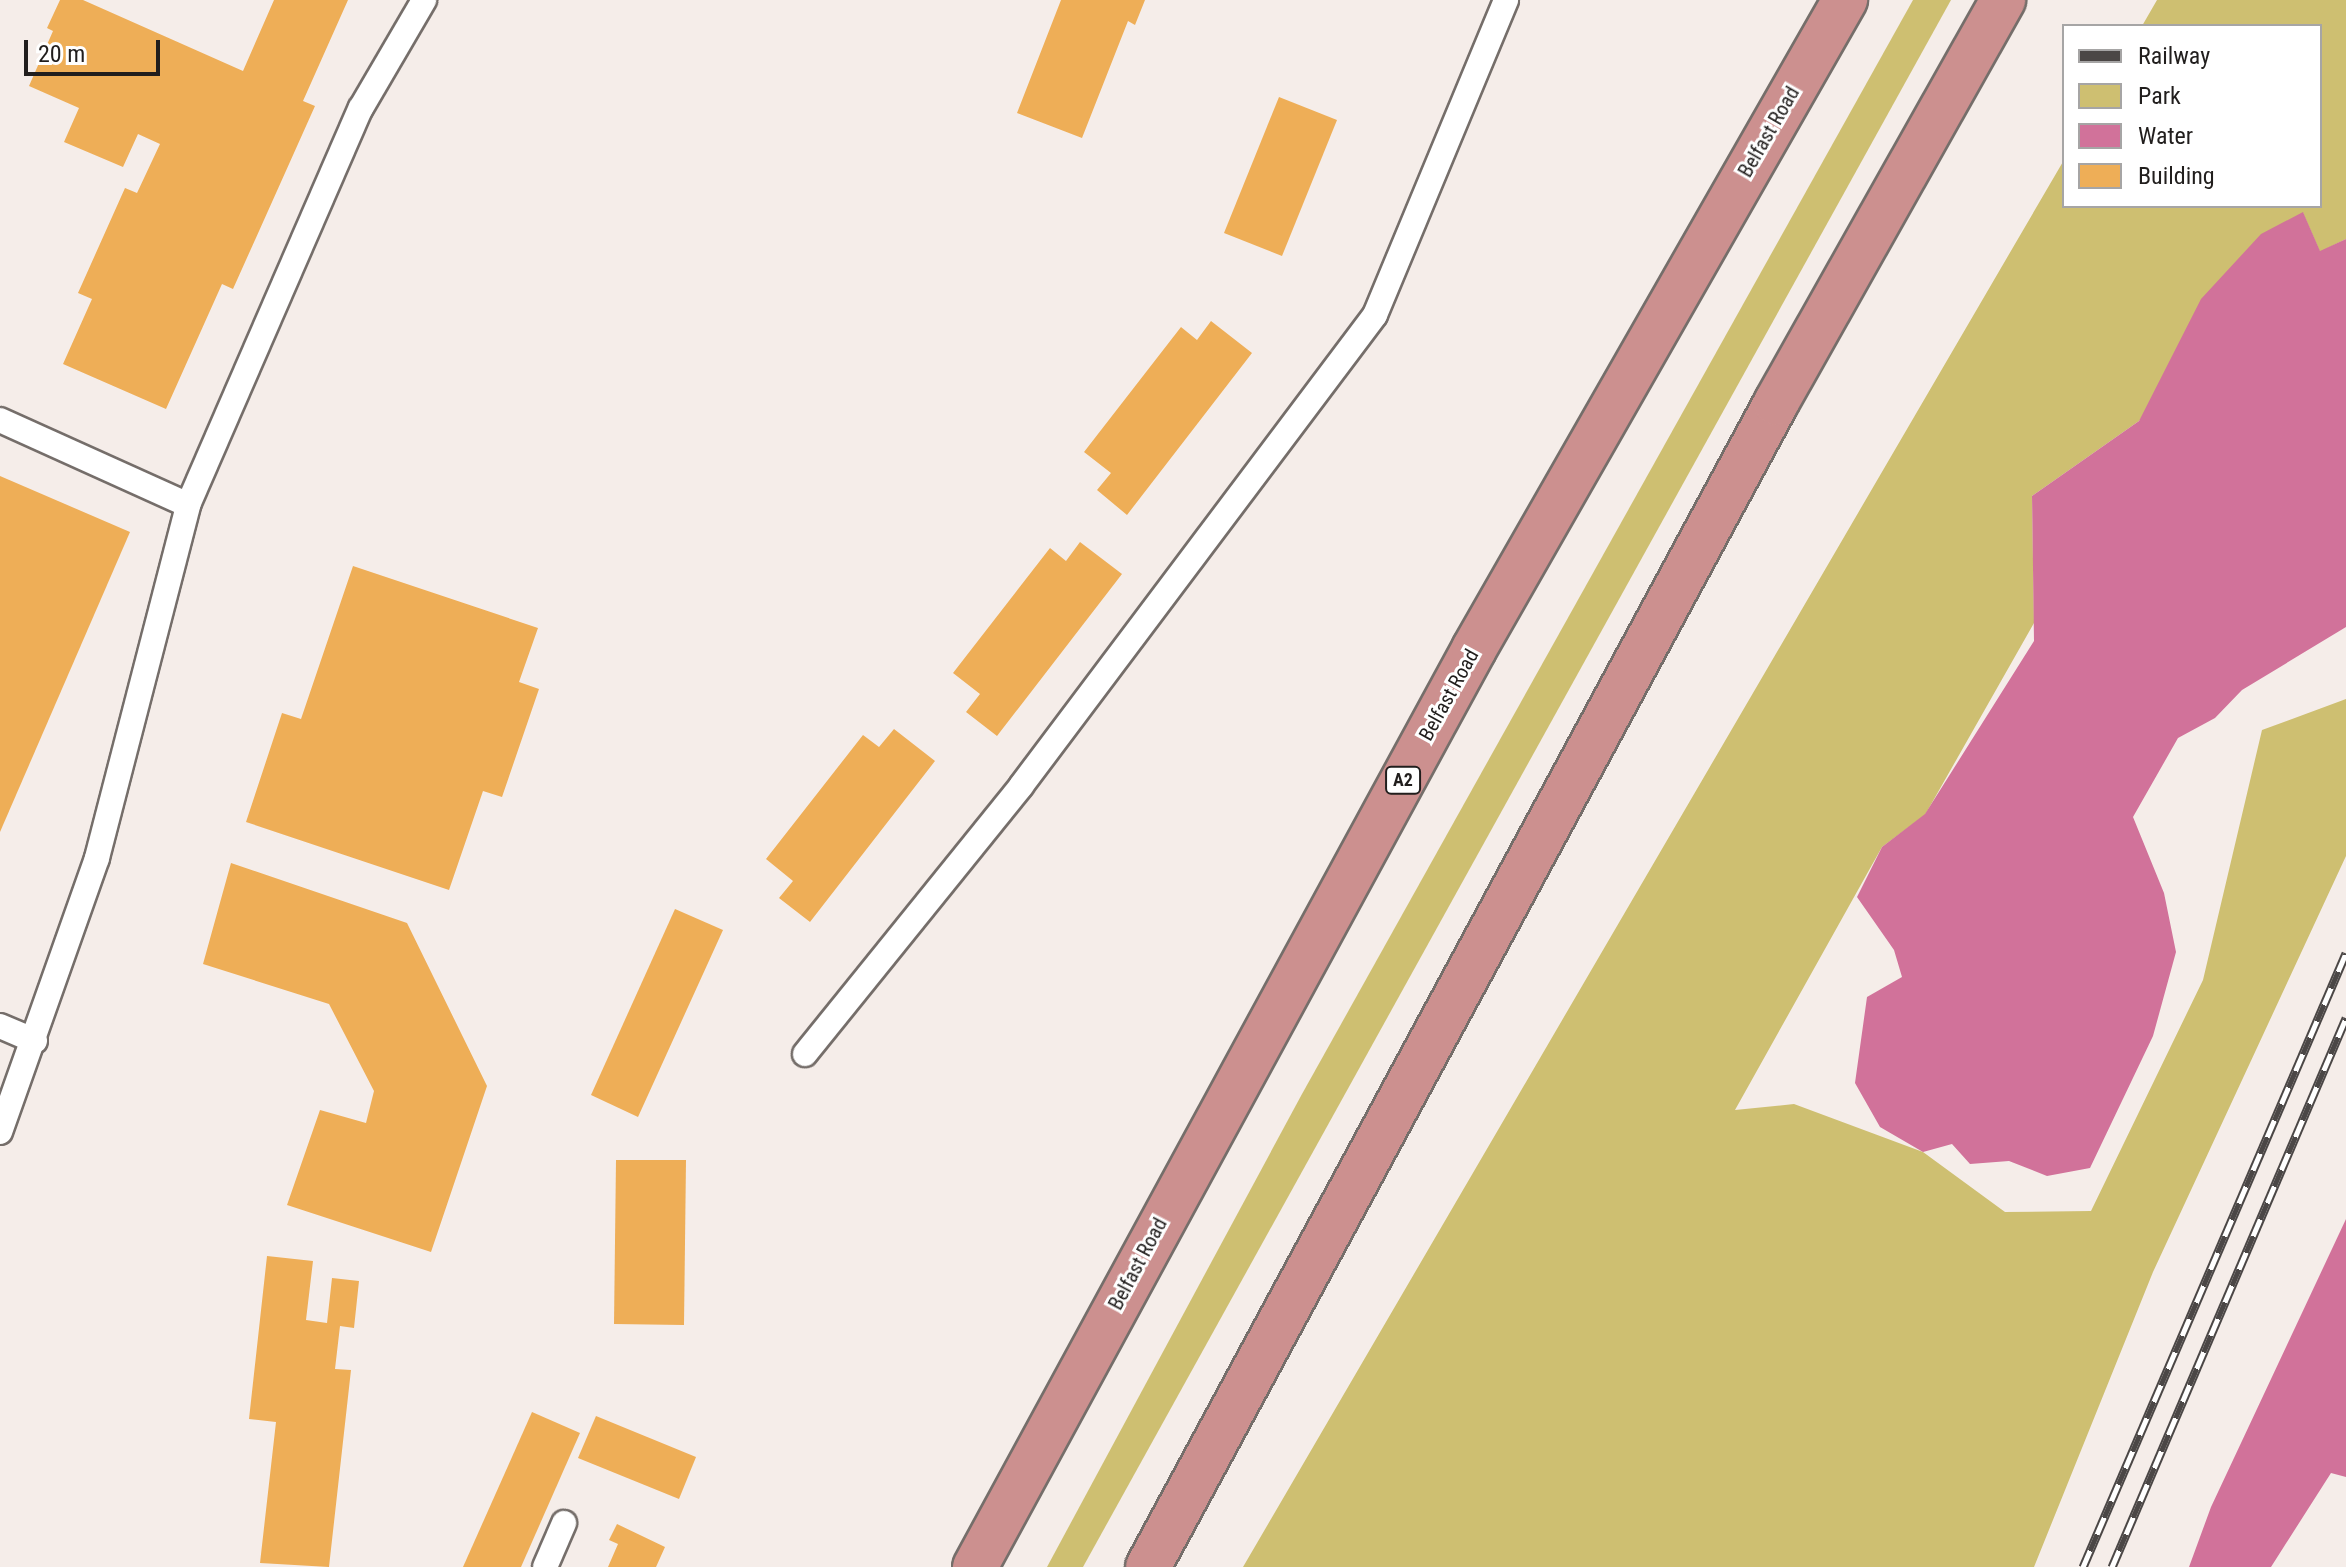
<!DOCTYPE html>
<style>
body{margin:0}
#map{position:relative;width:2346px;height:1567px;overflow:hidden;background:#f5ede9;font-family:"Roboto Condensed",sans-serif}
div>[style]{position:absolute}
.green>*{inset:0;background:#cebf71}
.water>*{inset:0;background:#d1729a}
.building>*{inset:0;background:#eeae57}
.roads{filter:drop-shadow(2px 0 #756e6a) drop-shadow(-2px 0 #756e6a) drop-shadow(0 2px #756e6a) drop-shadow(0 -2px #756e6a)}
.service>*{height:24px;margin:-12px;padding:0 12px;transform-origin:12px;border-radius:12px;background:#fff}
.trunk>*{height:44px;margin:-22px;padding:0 22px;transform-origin:22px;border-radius:22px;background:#cc908f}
.rail>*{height:9px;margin-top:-4.5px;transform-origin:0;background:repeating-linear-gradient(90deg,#fff 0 18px,#4b4746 0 36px);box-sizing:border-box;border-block:2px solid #4b4746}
span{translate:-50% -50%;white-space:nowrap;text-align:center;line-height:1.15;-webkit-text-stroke:6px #fff;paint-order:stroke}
.shield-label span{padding:2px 6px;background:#fff;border:2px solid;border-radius:6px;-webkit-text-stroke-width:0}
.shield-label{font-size:18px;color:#211e1d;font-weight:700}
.street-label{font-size:20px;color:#211e1d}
.legend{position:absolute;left:2062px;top:24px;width:260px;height:184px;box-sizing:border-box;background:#fff;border:2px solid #a6a5a5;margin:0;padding:10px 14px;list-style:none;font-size:24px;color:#211e1d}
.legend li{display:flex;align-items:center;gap:16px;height:40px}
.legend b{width:40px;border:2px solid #a6a5a5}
.scale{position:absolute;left:24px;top:40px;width:136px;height:36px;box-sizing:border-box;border:4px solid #211e1d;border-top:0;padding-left:10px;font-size:24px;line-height:28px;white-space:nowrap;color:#211e1d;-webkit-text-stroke:6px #fff;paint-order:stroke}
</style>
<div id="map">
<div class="green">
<i style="clip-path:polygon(1913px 0,1951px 0,1083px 1567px,1047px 1567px,1302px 1094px)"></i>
<i style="clip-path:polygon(2157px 0,2346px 0,2346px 239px,2320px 252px,2303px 213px,2139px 421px,2032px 496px,2034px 623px,1925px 815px,1882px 847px,1735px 1110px,1794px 1104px,1923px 1152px,2005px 1212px,2091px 1211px,2203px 980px,2262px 730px,2346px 699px,2346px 856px,2153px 1272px,2034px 1567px,1243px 1567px,2064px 160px,2064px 206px,2320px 206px,2320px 26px,2142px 26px)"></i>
</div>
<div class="water">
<i style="clip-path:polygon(2303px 212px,2320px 251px,2346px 239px,2346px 627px,2242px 690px,2215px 718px,2178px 738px,2133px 817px,2164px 893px,2176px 952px,2153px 1036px,2090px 1168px,2047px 1176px,2009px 1161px,1970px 1164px,1952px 1144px,1923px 1152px,1880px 1127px,1855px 1083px,1867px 997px,1902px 977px,1894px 950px,1857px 897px,1882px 847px,1925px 814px,2034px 641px,2032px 496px,2139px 421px,2201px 299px,2261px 234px)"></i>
<i style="clip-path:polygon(2346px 1219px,2346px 1477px,2331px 1473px,2271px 1567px,2189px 1567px,2211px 1507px)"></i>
</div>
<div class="building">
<i style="clip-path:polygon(60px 0,83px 0,243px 71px,274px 0,348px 0,303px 101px,315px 106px,233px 289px,222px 284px,166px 409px,63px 364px,92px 299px,78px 293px,125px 188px,137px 193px,160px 144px,138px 134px,123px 167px,64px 142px,79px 108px,29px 86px,53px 31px,47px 28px)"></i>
<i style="clip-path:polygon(1061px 0,1145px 0,1135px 25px,1128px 21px,1082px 138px,1017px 113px)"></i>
<i style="clip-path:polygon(1279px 97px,1337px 120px,1282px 256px,1224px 233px)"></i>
<i style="clip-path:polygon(1211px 321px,1252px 353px,1127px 515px,1097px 490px,1111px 473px,1084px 452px,1181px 327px,1197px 340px)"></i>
<i style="clip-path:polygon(0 476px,130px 532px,0 832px)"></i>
<i style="clip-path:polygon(1080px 542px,1122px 574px,997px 736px,966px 712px,980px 694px,953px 673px,1050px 548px,1066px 561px)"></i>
<i style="clip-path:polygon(353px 566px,538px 628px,519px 682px,539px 689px,502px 797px,483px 791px,449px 890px,246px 822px,282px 713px,301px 719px)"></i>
<i style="clip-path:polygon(894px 729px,935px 761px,810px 922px,779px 898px,793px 881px,766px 859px,863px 735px,879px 747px)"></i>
<i style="clip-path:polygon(231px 863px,407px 923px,487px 1086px,431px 1252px,287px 1205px,320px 1110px,366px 1123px,374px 1091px,329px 1004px,203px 964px)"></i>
<i style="clip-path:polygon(675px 909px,723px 930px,638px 1117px,591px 1095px)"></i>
<i style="clip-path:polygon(616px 1160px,686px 1160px,684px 1325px,614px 1324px)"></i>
<i style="clip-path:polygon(267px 1256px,313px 1261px,306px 1320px,327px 1323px,332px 1278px,359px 1281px,354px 1328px,340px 1326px,335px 1369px,351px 1370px,329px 1567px,260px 1563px,276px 1422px,249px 1419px)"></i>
<i style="clip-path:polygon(532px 1412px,580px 1433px,521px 1567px,463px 1567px)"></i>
<i style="clip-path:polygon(596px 1416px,696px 1457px,679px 1499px,578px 1458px)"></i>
<i style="clip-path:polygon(617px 1524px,665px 1547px,656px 1567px,608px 1567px,618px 1544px,609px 1540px)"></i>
</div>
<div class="roads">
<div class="service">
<i style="left:0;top:420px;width:206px;rotate:24.3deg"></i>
<i style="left:0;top:1026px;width:38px;rotate:23deg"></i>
<i style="left:805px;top:1054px;width:344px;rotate:-51.1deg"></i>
<i style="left:1021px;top:786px;width:589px;rotate:-53.07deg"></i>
<i style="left:1375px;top:315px;width:341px;rotate:-67.4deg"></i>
<i style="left:0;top:1132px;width:291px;rotate:-70.5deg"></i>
<i style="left:97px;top:858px;width:365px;rotate:-75.5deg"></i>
<i style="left:188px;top:505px;width:433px;rotate:-66.5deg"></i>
<i style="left:361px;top:108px;width:125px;rotate:-59.7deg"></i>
<i style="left:545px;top:1567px;width:48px;rotate:-66.6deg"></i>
</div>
<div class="trunk">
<i style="left:975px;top:1567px;width:1045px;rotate:-61.47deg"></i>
<i style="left:1474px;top:649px;width:748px;rotate:-60.25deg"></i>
<i style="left:1148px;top:1567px;width:1323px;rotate:-61.65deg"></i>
<i style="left:1776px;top:403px;width:463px;rotate:-60.6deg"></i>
</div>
</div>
<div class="rail">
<i style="left:2083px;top:1567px;width:668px;rotate:-66.81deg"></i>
<i style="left:2112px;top:1567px;width:597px;rotate:-66.91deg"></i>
</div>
<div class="shield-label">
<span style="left:1403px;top:780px">A2</span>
</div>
<div class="street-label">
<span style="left:1769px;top:132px;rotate:-60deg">Belfast Road</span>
<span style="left:1449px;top:695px;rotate:-61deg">Belfast Road</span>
<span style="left:1138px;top:1264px;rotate:-62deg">Belfast Road</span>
</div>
<ul class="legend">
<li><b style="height:10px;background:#4b4746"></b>Railway</li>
<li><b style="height:22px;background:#cebf71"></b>Park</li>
<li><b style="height:22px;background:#d1729a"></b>Water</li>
<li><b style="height:22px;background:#eeae57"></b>Building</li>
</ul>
<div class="scale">20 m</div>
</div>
